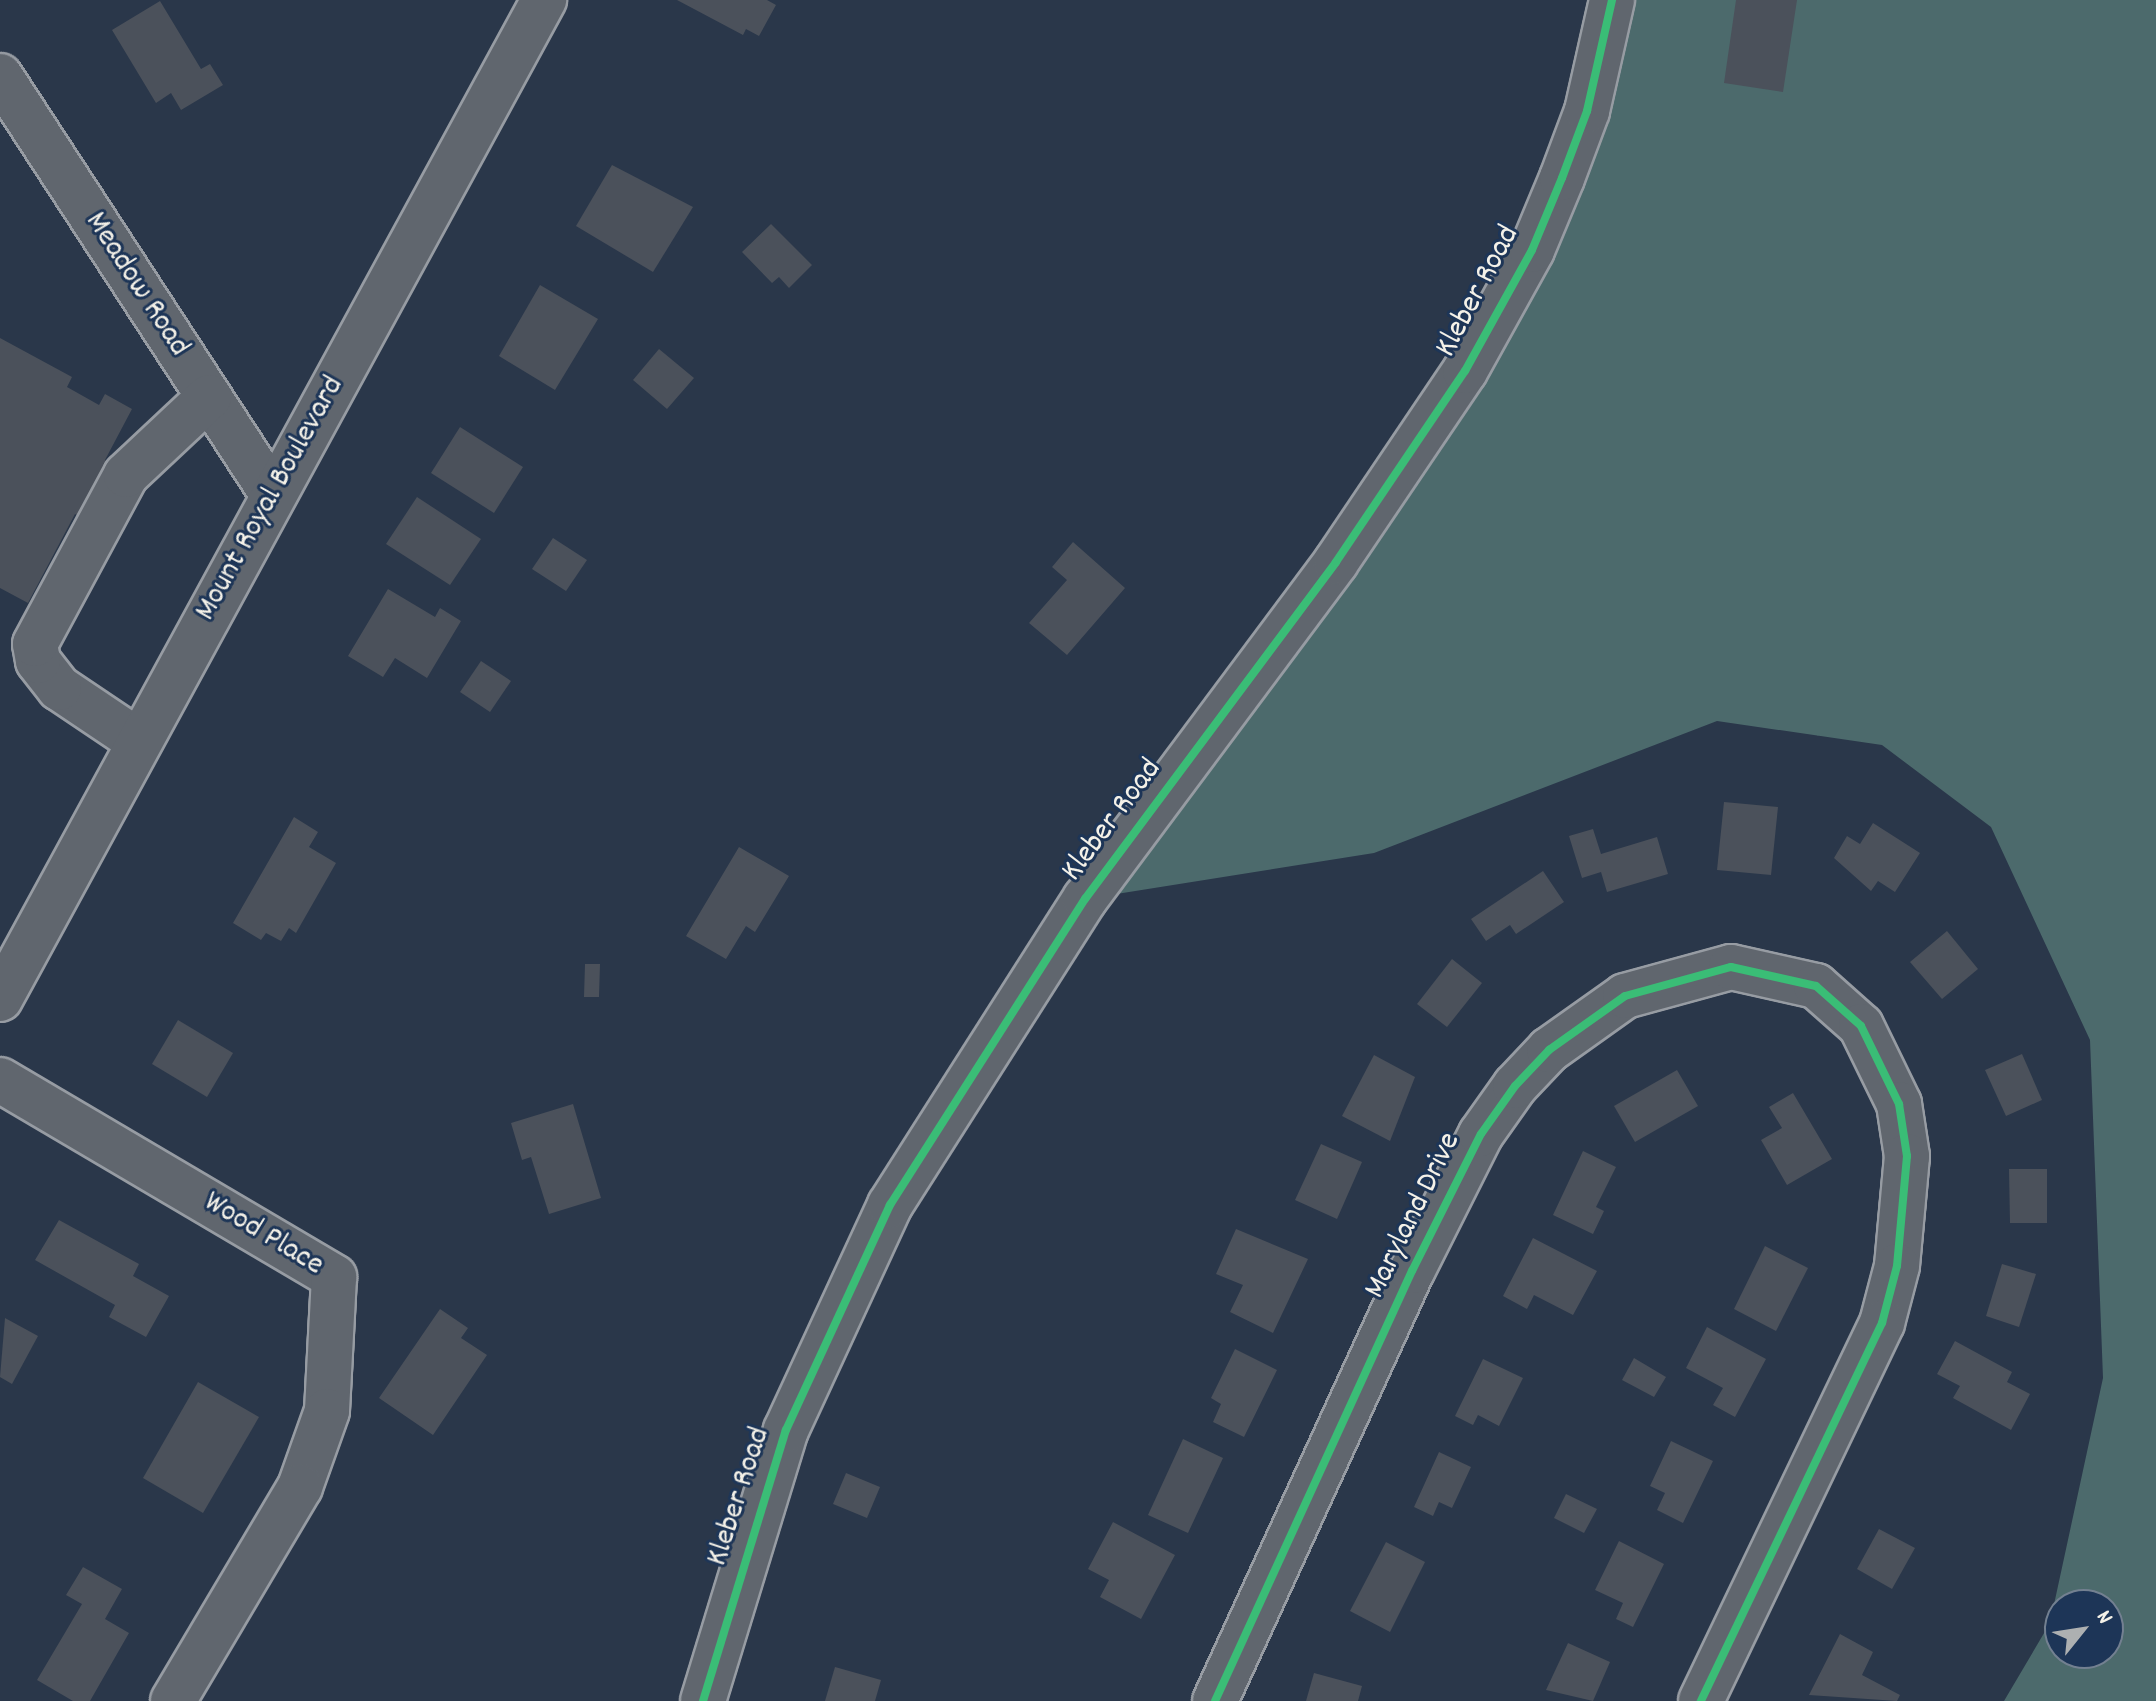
<!DOCTYPE html>
<style>
body{margin:0}
#map{position:relative;width:2156px;height:1701px;overflow:hidden;background:#2a374a;font-family:Dekko,sans-serif}
div>[style]{position:absolute}
.green>*{inset:0;background:#4c6a6c}
.building>*{inset:0;background:#4b515b}
.roads{filter:drop-shadow(2px 0 #979ca3) drop-shadow(-2px 0 #979ca3) drop-shadow(0 2px #979ca3) drop-shadow(0 -2px #979ca3)}
.minor>*{height:44px;margin:-22px;padding:0 22px;transform-origin:22px;border-radius:22px;background:#60666e}
.major>*{height:44px;margin:-22px;padding:0 22px;transform-origin:22px;border-radius:22px;background:#60666e}
.cycleway>*{height:8px;margin:-4px;padding:0 4px;transform-origin:4px;border-radius:4px;background:#3abd76}
span{translate:-50% -50%;white-space:nowrap;text-align:center;line-height:1.15;-webkit-text-stroke:6px #1d3557;paint-order:stroke}
.street-label{font-size:32px;color:#f4f1e8}
.north{position:absolute;left:2044px;top:1589px;width:80px;height:80px;box-sizing:border-box;background:#1d3557;border:2px solid #738091;border-radius:50%;rotate:60deg;font-size:22px;font-weight:700;line-height:32px;text-align:center;color:#f4f1e8}
.north::after{content:'';display:block;margin:auto;width:28px;height:36px;background:#adb0b1;clip-path:polygon(50% 0,100% 100%,50% 72%,0 100%)}
</style>
<div id="map">
<div class="green">
<i style="clip-path:polygon(evenodd,1612px 0,2156px 0,2156px 1701px,2004px 1701px,2050px 1623px,2103px 1378px,2090px 1040px,1991px 827px,1882px 745px,1717px 721px,1374px 853px,1085px 899px,1465px 371px,1612px 0,2060px 1605px,2108px 1605px,2108px 1653px,2060px 1653px,2060px 1605px)"></i>
</div>
<div class="building">
<i style="clip-path:polygon(677px 0,767px 0,776px 5px,759px 36px,746px 29px,743px 35px)"></i>
<i style="clip-path:polygon(1736px 0,1797px 0,1783px 92px,1724px 83px)"></i>
<i style="clip-path:polygon(160px 1px,201px 69px,210px 64px,223px 85px,181px 110px,171px 93px,156px 103px,112px 30px)"></i>
<i style="clip-path:polygon(612px 165px,693px 207px,653px 272px,576px 226px)"></i>
<i style="clip-path:polygon(771px 224px,812px 265px,789px 288px,779px 277px,772px 283px,742px 252px)"></i>
<i style="clip-path:polygon(540px 285px,598px 319px,555px 390px,499px 356px)"></i>
<i style="clip-path:polygon(0 338px,72px 377px,67px 387px,99px 405px,105px 394px,132px 409px,105px 460px,120px 468px,91px 522px,75px 514px,28px 603px,0 588px)"></i>
<i style="clip-path:polygon(659px 349px,694px 378px,667px 409px,633px 380px)"></i>
<i style="clip-path:polygon(460px 427px,523px 467px,494px 513px,431px 473px)"></i>
<i style="clip-path:polygon(417px 497px,481px 539px,450px 585px,386px 544px)"></i>
<i style="clip-path:polygon(553px 538px,587px 560px,566px 591px,532px 569px)"></i>
<i style="clip-path:polygon(1073px 542px,1125px 588px,1067px 655px,1029px 623px,1067px 580px,1052px 567px)"></i>
<i style="clip-path:polygon(388px 589px,435px 617px,440px 608px,461px 621px,427px 678px,395px 658px,383px 677px,348px 656px)"></i>
<i style="clip-path:polygon(481px 661px,511px 681px,490px 712px,460px 692px)"></i>
<i style="clip-path:polygon(1724px 802px,1778px 807px,1771px 875px,1717px 870px)"></i>
<i style="clip-path:polygon(294px 817px,318px 832px,309px 847px,336px 863px,296px 933px,289px 928px,281px 941px,266px 933px,261px 940px,233px 923px)"></i>
<i style="clip-path:polygon(1873px 823px,1920px 853px,1895px 892px,1878px 881px,1871px 891px,1834px 858px,1847px 836px,1860px 844px)"></i>
<i style="clip-path:polygon(1593px 829px,1601px 854px,1657px 837px,1668px 874px,1607px 892px,1601px 872px,1582px 878px,1569px 836px)"></i>
<i style="clip-path:polygon(739px 847px,789px 876px,755px 932px,746px 926px,726px 959px,686px 936px)"></i>
<i style="clip-path:polygon(1543px 871px,1564px 902px,1516px 934px,1510px 925px,1486px 941px,1471px 919px)"></i>
<i style="clip-path:polygon(1947px 931px,1978px 969px,1942px 999px,1910px 962px)"></i>
<i style="clip-path:polygon(1452px 959px,1482px 983px,1447px 1027px,1417px 1004px)"></i>
<i style="clip-path:polygon(585px 964px,600px 964px,599px 997px,584px 997px)"></i>
<i style="clip-path:polygon(178px 1020px,233px 1053px,207px 1097px,152px 1064px)"></i>
<i style="clip-path:polygon(2022px 1054px,2042px 1100px,2006px 1116px,1985px 1070px)"></i>
<i style="clip-path:polygon(1374px 1055px,1415px 1077px,1390px 1141px,1342px 1116px)"></i>
<i style="clip-path:polygon(1677px 1070px,1698px 1106px,1635px 1142px,1614px 1106px)"></i>
<i style="clip-path:polygon(1793px 1093px,1832px 1159px,1787px 1185px,1761px 1140px,1782px 1128px,1769px 1107px)"></i>
<i style="clip-path:polygon(573px 1104px,601px 1198px,549px 1214px,531px 1157px,522px 1160px,511px 1123px)"></i>
<i style="clip-path:polygon(1321px 1144px,1362px 1162px,1337px 1219px,1295px 1200px)"></i>
<i style="clip-path:polygon(1583px 1151px,1616px 1167px,1596px 1207px,1604px 1211px,1593px 1234px,1553px 1215px)"></i>
<i style="clip-path:polygon(2009px 1169px,2047px 1169px,2047px 1223px,2010px 1223px)"></i>
<i style="clip-path:polygon(59px 1220px,139px 1264px,133px 1276px,169px 1296px,146px 1337px,109px 1317px,115px 1305px,35px 1260px)"></i>
<i style="clip-path:polygon(1236px 1229px,1308px 1259px,1273px 1333px,1230px 1312px,1243px 1285px,1216px 1274px)"></i>
<i style="clip-path:polygon(1533px 1238px,1597px 1271px,1573px 1315px,1534px 1295px,1527px 1309px,1503px 1296px)"></i>
<i style="clip-path:polygon(1765px 1246px,1808px 1268px,1776px 1331px,1734px 1309px)"></i>
<i style="clip-path:polygon(2002px 1264px,2036px 1274px,2019px 1327px,1986px 1316px)"></i>
<i style="clip-path:polygon(440px 1309px,468px 1328px,461px 1338px,487px 1355px,433px 1435px,379px 1398px)"></i>
<i style="clip-path:polygon(5px 1318px,38px 1336px,12px 1384px,0 1377px)"></i>
<i style="clip-path:polygon(1707px 1327px,1766px 1359px,1735px 1417px,1713px 1405px,1723px 1388px,1686px 1368px)"></i>
<i style="clip-path:polygon(1955px 1341px,2012px 1372px,2007px 1382px,2030px 1394px,2011px 1430px,1953px 1398px,1960px 1386px,1937px 1374px)"></i>
<i style="clip-path:polygon(1235px 1349px,1277px 1370px,1244px 1437px,1213px 1422px,1221px 1404px,1211px 1398px)"></i>
<i style="clip-path:polygon(1634px 1358px,1666px 1377px,1654px 1397px,1622px 1380px)"></i>
<i style="clip-path:polygon(1483px 1359px,1523px 1378px,1499px 1426px,1478px 1415px,1473px 1425px,1455px 1416px)"></i>
<i style="clip-path:polygon(198px 1382px,259px 1417px,203px 1513px,143px 1478px)"></i>
<i style="clip-path:polygon(1183px 1439px,1223px 1458px,1188px 1533px,1148px 1515px)"></i>
<i style="clip-path:polygon(1671px 1441px,1713px 1461px,1683px 1523px,1657px 1510px,1665px 1493px,1650px 1486px)"></i>
<i style="clip-path:polygon(1439px 1452px,1471px 1467px,1452px 1508px,1439px 1502px,1433px 1516px,1414px 1507px)"></i>
<i style="clip-path:polygon(846px 1473px,880px 1487px,867px 1518px,833px 1504px)"></i>
<i style="clip-path:polygon(1566px 1494px,1597px 1509px,1584px 1533px,1554px 1518px)"></i>
<i style="clip-path:polygon(1113px 1522px,1175px 1555px,1141px 1619px,1100px 1597px,1109px 1580px,1088px 1569px)"></i>
<i style="clip-path:polygon(1879px 1529px,1915px 1548px,1892px 1589px,1857px 1569px)"></i>
<i style="clip-path:polygon(1619px 1541px,1664px 1564px,1633px 1627px,1616px 1619px,1623px 1603px,1595px 1590px)"></i>
<i style="clip-path:polygon(1386px 1542px,1425px 1562px,1390px 1632px,1350px 1611px)"></i>
<i style="clip-path:polygon(83px 1567px,122px 1589px,105px 1619px,129px 1633px,90px 1701px,73px 1701px,37px 1680px,82px 1604px,66px 1595px)"></i>
<i style="clip-path:polygon(1840px 1634px,1873px 1652px,1862px 1675px,1900px 1695px,1897px 1701px,1809px 1695px)"></i>
<i style="clip-path:polygon(1568px 1643px,1610px 1662px,1593px 1701px,1546px 1690px)"></i>
<i style="clip-path:polygon(835px 1667px,881px 1680px,875px 1701px,825px 1701px)"></i>
<i style="clip-path:polygon(1314px 1673px,1362px 1686px,1358px 1701px,1306px 1701px)"></i>
</div>
<div class="roads">
<div class="minor">
<i style="left:0;top:76px;width:500px;rotate:56.91deg"></i>
<i style="left:138px;top:741px;width:95px;rotate:-146.1deg"></i>
<i style="left:59px;top:688px;width:34px;rotate:-128deg"></i>
<i style="left:38px;top:661px;width:17px;rotate:-100deg"></i>
<i style="left:35px;top:644px;width:192px;rotate:-61.7deg"></i>
<i style="left:126px;top:475px;width:114px;rotate:-43.2deg"></i>
<i style="left:0;top:1080px;width:388px;rotate:30.5deg"></i>
<i style="left:334px;top:1277px;width:134px;rotate:93deg"></i>
<i style="left:327px;top:1411px;width:81px;rotate:109.6deg"></i>
<i style="left:300px;top:1487px;width:249px;rotate:120.7deg"></i>
<i style="left:703px;top:1701px;width:283px;rotate:-73deg"></i>
<i style="left:786px;top:1430px;width:248px;rotate:-65.2deg"></i>
<i style="left:890px;top:1205px;width:363px;rotate:-57.5deg"></i>
<i style="left:1085px;top:899px;width:420px;rotate:-53.3deg"></i>
<i style="left:1336px;top:562px;width:230px;rotate:-56deg"></i>
<i style="left:1465px;top:371px;width:138px;rotate:-61deg"></i>
<i style="left:1532px;top:250px;width:78px;rotate:-67.4deg"></i>
<i style="left:1562px;top:178px;width:72px;rotate:-69.5deg"></i>
<i style="left:1587px;top:111px;width:114px;rotate:-77.3deg"></i>
<i style="left:1215px;top:1701px;width:473px;rotate:-65.4deg"></i>
<i style="left:1412px;top:1271px;width:153px;rotate:-63.3deg"></i>
<i style="left:1481px;top:1134px;width:59px;rotate:-54.7deg"></i>
<i style="left:1515px;top:1086px;width:50px;rotate:-46.6deg"></i>
<i style="left:1549px;top:1050px;width:93px;rotate:-35.4deg"></i>
<i style="left:1625px;top:996px;width:110px;rotate:-15.3deg"></i>
<i style="left:1731px;top:967px;width:87px;rotate:12.6deg"></i>
<i style="left:1816px;top:986px;width:60px;rotate:41.6deg"></i>
<i style="left:1861px;top:1026px;width:87px;rotate:64deg"></i>
<i style="left:1899px;top:1104px;width:53px;rotate:81.3deg"></i>
<i style="left:1907px;top:1156px;width:110px;rotate:95.2deg"></i>
<i style="left:1897px;top:1266px;width:59px;rotate:104.7deg"></i>
<i style="left:1882px;top:1323px;width:419px;rotate:115.6deg"></i>
</div>
<div class="major">
<i style="left:0;top:999px;width:1138px;rotate:-61.43deg"></i>
</div>
</div>
<div class="cycleway">
<i style="left:703px;top:1701px;width:283px;rotate:-73deg"></i>
<i style="left:786px;top:1430px;width:248px;rotate:-65.2deg"></i>
<i style="left:890px;top:1205px;width:363px;rotate:-57.5deg"></i>
<i style="left:1085px;top:899px;width:420px;rotate:-53.3deg"></i>
<i style="left:1336px;top:562px;width:230px;rotate:-56deg"></i>
<i style="left:1465px;top:371px;width:138px;rotate:-61deg"></i>
<i style="left:1532px;top:250px;width:78px;rotate:-67.4deg"></i>
<i style="left:1562px;top:178px;width:72px;rotate:-69.5deg"></i>
<i style="left:1587px;top:111px;width:114px;rotate:-77.3deg"></i>
<i style="left:1215px;top:1701px;width:473px;rotate:-65.4deg"></i>
<i style="left:1412px;top:1271px;width:153px;rotate:-63.3deg"></i>
<i style="left:1481px;top:1134px;width:59px;rotate:-54.7deg"></i>
<i style="left:1515px;top:1086px;width:50px;rotate:-46.6deg"></i>
<i style="left:1549px;top:1050px;width:93px;rotate:-35.4deg"></i>
<i style="left:1625px;top:996px;width:110px;rotate:-15.3deg"></i>
<i style="left:1731px;top:967px;width:87px;rotate:12.6deg"></i>
<i style="left:1816px;top:986px;width:60px;rotate:41.6deg"></i>
<i style="left:1861px;top:1026px;width:87px;rotate:64deg"></i>
<i style="left:1899px;top:1104px;width:53px;rotate:81.3deg"></i>
<i style="left:1907px;top:1156px;width:110px;rotate:95.2deg"></i>
<i style="left:1897px;top:1266px;width:59px;rotate:104.7deg"></i>
<i style="left:1882px;top:1323px;width:419px;rotate:115.6deg"></i>
</div>
<div class="street-label">
<span style="left:136px;top:285px;rotate:57deg">Meadow Road</span>
<span style="left:1479px;top:292px;rotate:-62deg">Kleber Road</span>
<span style="left:271px;top:499px;rotate:-61deg">Mount Royal Boulevard</span>
<span style="left:1113px;top:821px;rotate:-53deg">Kleber Road</span>
<span style="left:1414px;top:1216px;rotate:-64deg">Maryland Drive</span>
<span style="left:263px;top:1235px;rotate:31deg">Wood Place</span>
<span style="left:740px;top:1497px;rotate:-72deg">Kleber Road</span>
</div>
<div class="north">N</div>
</div>
